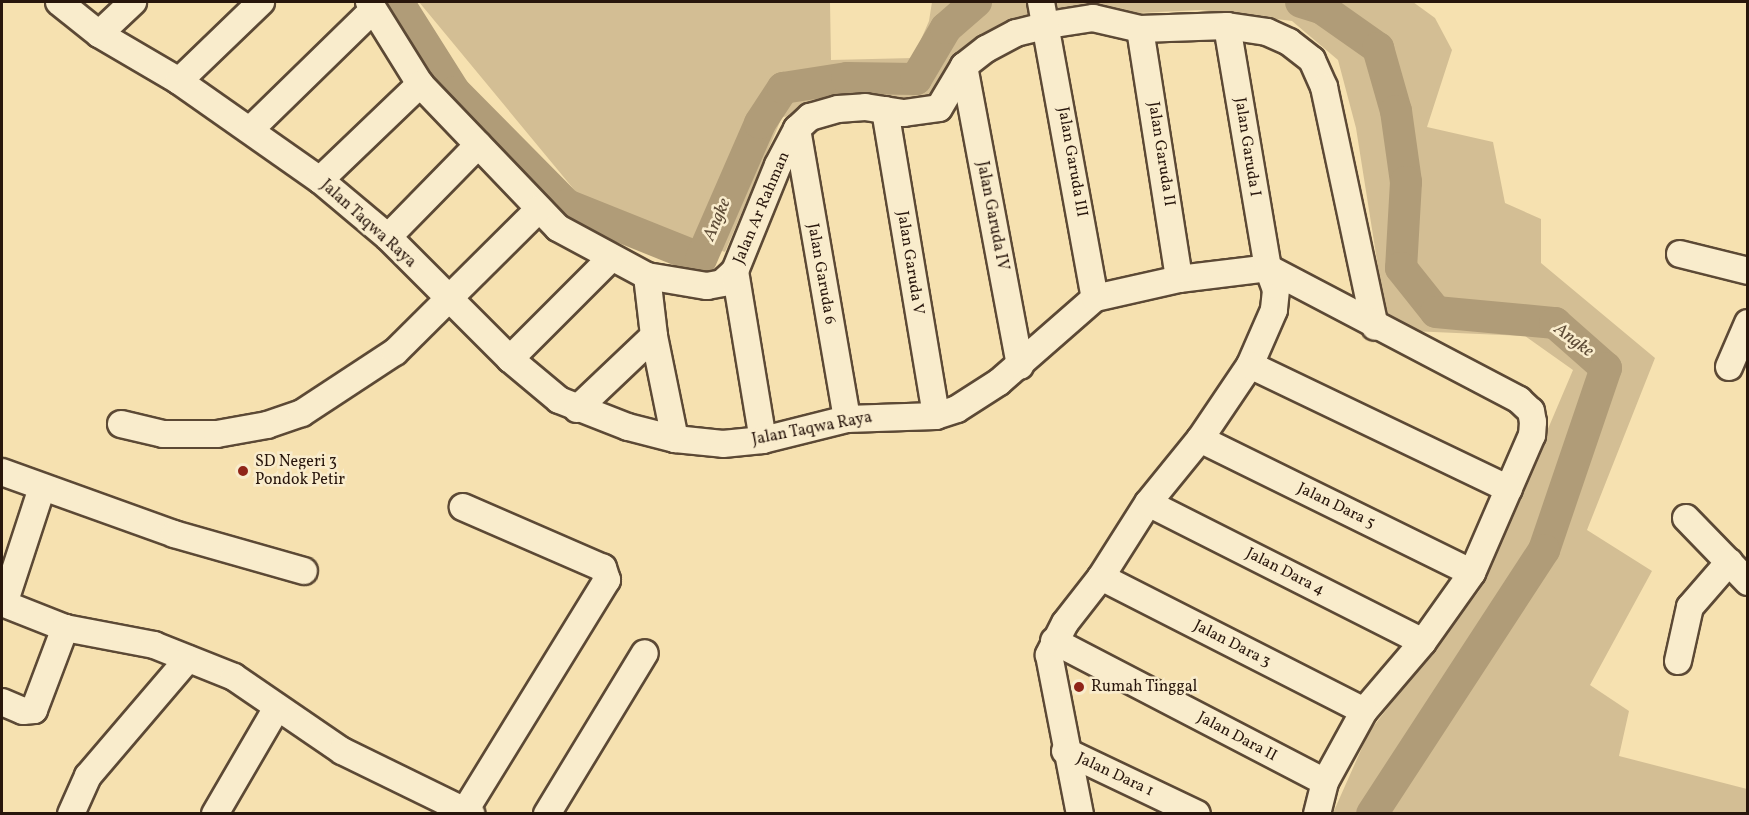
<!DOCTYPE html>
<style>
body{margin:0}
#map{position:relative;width:1749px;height:815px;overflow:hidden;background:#f6e1b0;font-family:Vollkorn,serif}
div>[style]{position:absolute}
.green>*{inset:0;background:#d3be94}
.river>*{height:32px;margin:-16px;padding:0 16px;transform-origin:16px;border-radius:16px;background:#b09c78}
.roads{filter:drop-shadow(2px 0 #5c4935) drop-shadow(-2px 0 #5c4935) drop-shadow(0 2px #5c4935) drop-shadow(0 -2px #5c4935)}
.minor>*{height:26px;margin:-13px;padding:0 13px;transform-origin:13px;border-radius:13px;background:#f9eccc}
.dots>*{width:16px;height:16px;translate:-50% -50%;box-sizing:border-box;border:3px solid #f9eccc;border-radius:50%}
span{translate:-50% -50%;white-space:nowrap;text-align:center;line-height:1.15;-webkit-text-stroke:5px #f9eccc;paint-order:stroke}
.street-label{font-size:16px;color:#28160c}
.poi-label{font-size:16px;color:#28160c}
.left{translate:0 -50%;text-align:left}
.water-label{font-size:18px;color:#5e4c37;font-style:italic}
.frame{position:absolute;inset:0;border:3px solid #28160c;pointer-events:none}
</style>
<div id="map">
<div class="green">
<i style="clip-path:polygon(419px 2px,830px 2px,831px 60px,913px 58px,929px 21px,932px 2px,1413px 2px,1435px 18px,1452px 50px,1427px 127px,1493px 142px,1505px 203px,1541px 219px,1541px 263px,1655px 358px,1587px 530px,1652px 571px,1590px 685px,1629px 711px,1619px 756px,1747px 789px,1747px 813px,1333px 813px,1369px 732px,1479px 591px,1573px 370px,1525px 336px,1388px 330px,1356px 128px,1338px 60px,1292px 21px,1201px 10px,1031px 18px,943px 98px,782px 117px,725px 252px,586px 204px)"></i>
</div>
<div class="river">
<i style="left:398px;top:2px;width:107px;rotate:57.7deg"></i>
<i style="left:455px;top:92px;width:159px;rotate:45.3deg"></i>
<i style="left:567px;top:205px;width:144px;rotate:21.9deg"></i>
<i style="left:701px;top:259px;width:148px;rotate:-66.5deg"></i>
<i style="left:760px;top:123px;width:42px;rotate:-56.7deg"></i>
<i style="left:783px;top:88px;width:65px;rotate:-8.9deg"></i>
<i style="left:847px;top:78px;width:69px;rotate:0.8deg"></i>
<i style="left:916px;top:79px;width:59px;rotate:-59.5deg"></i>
<i style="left:946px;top:28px;width:40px;rotate:-41deg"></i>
<i style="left:1301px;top:2px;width:21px;rotate:17deg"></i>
<i style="left:1321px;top:8px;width:70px;rotate:35.1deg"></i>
<i style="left:1378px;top:48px;width:66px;rotate:74.1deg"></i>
<i style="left:1396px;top:111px;width:72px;rotate:82deg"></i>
<i style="left:1406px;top:182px;width:86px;rotate:93.3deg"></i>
<i style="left:1401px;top:268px;width:56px;rotate:51.5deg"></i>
<i style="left:1436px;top:312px;width:120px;rotate:5.3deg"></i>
<i style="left:1555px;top:323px;width:68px;rotate:41.4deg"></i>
<i style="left:1606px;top:368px;width:192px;rotate:108.8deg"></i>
<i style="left:1544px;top:550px;width:315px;rotate:123.1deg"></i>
</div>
<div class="roads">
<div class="minor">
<i style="left:59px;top:2px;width:51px;rotate:38.7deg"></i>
<i style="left:99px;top:34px;width:93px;rotate:30.4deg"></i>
<i style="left:179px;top:81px;width:172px;rotate:35.1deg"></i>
<i style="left:320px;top:180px;width:89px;rotate:40deg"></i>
<i style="left:388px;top:237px;width:173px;rotate:45deg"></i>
<i style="left:510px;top:359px;width:64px;rotate:39.9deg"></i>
<i style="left:559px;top:400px;width:74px;rotate:21.4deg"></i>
<i style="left:628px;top:427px;width:49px;rotate:14.3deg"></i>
<i style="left:675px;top:439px;width:48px;rotate:5.9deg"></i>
<i style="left:723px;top:444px;width:40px;rotate:-5.7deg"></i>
<i style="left:763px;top:440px;width:87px;rotate:-14deg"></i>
<i style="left:847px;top:419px;width:89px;rotate:-1.9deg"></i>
<i style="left:936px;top:416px;width:22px;rotate:-18deg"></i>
<i style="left:957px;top:409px;width:50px;rotate:-32.7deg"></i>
<i style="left:999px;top:382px;width:128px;rotate:-41.2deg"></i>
<i style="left:1095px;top:298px;width:86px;rotate:-12.7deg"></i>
<i style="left:1179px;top:279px;width:90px;rotate:-7deg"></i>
<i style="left:1268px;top:268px;width:23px;rotate:70deg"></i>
<i style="left:1276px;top:290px;width:20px;rotate:96deg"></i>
<i style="left:1274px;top:310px;width:60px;rotate:113.6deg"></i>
<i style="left:1250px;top:365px;width:89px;rotate:124deg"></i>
<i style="left:1200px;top:439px;width:82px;rotate:129.1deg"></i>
<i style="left:1148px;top:503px;width:88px;rotate:122.4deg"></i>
<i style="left:1101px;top:577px;width:58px;rotate:128deg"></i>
<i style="left:1065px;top:623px;width:36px;rotate:117deg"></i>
<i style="left:1049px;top:655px;width:162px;rotate:79deg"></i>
<i style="left:369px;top:2px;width:97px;rotate:58.1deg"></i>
<i style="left:420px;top:84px;width:199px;rotate:46.2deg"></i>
<i style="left:558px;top:228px;width:101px;rotate:28.3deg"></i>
<i style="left:647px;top:276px;width:61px;rotate:9.5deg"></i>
<i style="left:707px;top:286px;width:15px;rotate:-11deg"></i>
<i style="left:722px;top:283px;width:18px;rotate:-43deg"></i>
<i style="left:735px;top:271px;width:114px;rotate:-67.9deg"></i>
<i style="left:778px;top:165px;width:41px;rotate:-62.2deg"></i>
<i style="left:797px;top:129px;width:18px;rotate:-43deg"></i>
<i style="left:810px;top:117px;width:29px;rotate:-16deg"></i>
<i style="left:838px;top:109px;width:27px;rotate:-4deg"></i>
<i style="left:865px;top:107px;width:39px;rotate:9deg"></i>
<i style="left:904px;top:113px;width:35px;rotate:-8deg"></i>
<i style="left:939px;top:108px;width:49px;rotate:-59.2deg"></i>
<i style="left:964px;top:66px;width:28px;rotate:-38deg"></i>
<i style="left:986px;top:49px;width:34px;rotate:-28deg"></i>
<i style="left:1016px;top:33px;width:33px;rotate:-14deg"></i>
<i style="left:1048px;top:25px;width:46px;rotate:-8.8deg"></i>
<i style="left:1093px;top:18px;width:48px;rotate:13.2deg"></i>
<i style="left:1140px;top:29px;width:87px;rotate:-2deg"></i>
<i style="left:1227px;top:26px;width:40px;rotate:8.5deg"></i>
<i style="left:1267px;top:32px;width:24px;rotate:24deg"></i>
<i style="left:1289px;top:42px;width:29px;rotate:38deg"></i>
<i style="left:1312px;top:60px;width:30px;rotate:66deg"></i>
<i style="left:1324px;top:87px;width:245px;rotate:78deg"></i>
<i style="left:1041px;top:2px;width:301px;rotate:79.7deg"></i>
<i style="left:1227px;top:26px;width:245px;rotate:80.4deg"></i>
<i style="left:1268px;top:268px;width:284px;rotate:27.7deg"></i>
<i style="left:1519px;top:400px;width:16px;rotate:43deg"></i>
<i style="left:1531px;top:411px;width:11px;rotate:80deg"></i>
<i style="left:1533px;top:422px;width:13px;rotate:94deg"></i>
<i style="left:1532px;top:435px;width:150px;rotate:113.5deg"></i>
<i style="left:1472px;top:573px;width:85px;rotate:125.4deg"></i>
<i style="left:1423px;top:642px;width:91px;rotate:130.5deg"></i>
<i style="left:1364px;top:711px;width:81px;rotate:118.8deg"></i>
<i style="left:1325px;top:782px;width:33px;rotate:104deg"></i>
<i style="left:1140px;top:29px;width:253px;rotate:81.1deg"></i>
<i style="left:99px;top:34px;width:47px;rotate:-43.3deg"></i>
<i style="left:964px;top:66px;width:305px;rotate:79.4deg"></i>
<i style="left:179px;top:81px;width:114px;rotate:-43.9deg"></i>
<i style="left:885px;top:110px;width:310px;rotate:80.5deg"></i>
<i style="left:251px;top:129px;width:170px;rotate:-44.3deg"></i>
<i style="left:797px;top:129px;width:294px;rotate:80.2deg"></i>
<i style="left:320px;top:180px;width:139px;rotate:-43.8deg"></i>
<i style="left:388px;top:237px;width:129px;rotate:-45.6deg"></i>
<i style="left:1680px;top:254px;width:70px;rotate:14deg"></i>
<i style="left:735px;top:271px;width:171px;rotate:80.6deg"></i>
<i style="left:647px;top:276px;width:60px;rotate:83.3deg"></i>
<i style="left:654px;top:336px;width:105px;rotate:78.5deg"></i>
<i style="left:510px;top:359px;width:141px;rotate:-45deg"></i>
<i style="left:1250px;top:365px;width:287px;rotate:25.6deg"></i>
<i style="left:1729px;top:367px;width:48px;rotate:-66.6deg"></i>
<i style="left:577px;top:409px;width:106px;rotate:-43.5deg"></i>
<i style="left:121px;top:424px;width:43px;rotate:13.4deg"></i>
<i style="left:163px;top:434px;width:54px"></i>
<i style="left:217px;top:434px;width:51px;rotate:-10.2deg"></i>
<i style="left:267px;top:425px;width:37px;rotate:-19deg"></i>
<i style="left:302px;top:413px;width:111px;rotate:-33.3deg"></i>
<i style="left:395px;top:352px;width:203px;rotate:-44.8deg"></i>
<i style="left:1200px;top:439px;width:303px;rotate:26.2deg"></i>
<i style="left:2px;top:472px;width:183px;rotate:19.8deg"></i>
<i style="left:174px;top:534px;width:135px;rotate:15.9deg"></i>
<i style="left:1148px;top:503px;width:308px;rotate:26.8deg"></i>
<i style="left:1686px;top:518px;width:89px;rotate:45.9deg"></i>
<i style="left:1101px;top:577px;width:295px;rotate:27deg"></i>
<i style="left:2px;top:603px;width:68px;rotate:21.6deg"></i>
<i style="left:65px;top:628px;width:91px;rotate:10.8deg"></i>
<i style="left:154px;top:645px;width:86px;rotate:21.8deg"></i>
<i style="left:234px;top:677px;width:131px;rotate:34.4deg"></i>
<i style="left:342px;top:751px;width:144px;rotate:26deg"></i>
<i style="left:4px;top:604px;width:122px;rotate:-71.9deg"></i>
<i style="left:1054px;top:641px;width:305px;rotate:27.5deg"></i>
<i style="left:1678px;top:661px;width:55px;rotate:-77.5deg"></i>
<i style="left:1690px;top:607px;width:60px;rotate:-49.1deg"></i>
<i style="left:2px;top:702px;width:23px;rotate:23deg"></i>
<i style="left:23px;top:711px;width:11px;rotate:-5deg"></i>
<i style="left:34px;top:710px;width:88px;rotate:-69.3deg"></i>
<i style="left:1065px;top:751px;width:146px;rotate:25.5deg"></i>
<i style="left:71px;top:814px;width:42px;rotate:-65.9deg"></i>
<i style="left:88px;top:776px;width:154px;rotate:-49.5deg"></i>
<i style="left:215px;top:814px;width:121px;rotate:-59.8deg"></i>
<i style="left:463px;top:814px;width:275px;rotate:-58.4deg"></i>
<i style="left:607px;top:580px;width:13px;rotate:-108deg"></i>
<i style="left:603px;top:568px;width:153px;rotate:-156.5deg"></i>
<i style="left:547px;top:814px;width:188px;rotate:-58.7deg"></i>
</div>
</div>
<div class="dots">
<i style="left:243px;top:471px;background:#8f2418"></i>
<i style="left:1079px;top:687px;background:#8f2418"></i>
</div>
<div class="street-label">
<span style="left:1247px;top:147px;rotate:81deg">Jalan Garuda I</span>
<span style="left:1161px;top:154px;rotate:81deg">Jalan Garuda II</span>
<span style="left:1072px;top:162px;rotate:80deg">Jalan Garuda III</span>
<span style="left:762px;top:208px;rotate:-67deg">Jalan Ar Rahman</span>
<span style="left:992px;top:216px;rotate:79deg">Jalan Garuda IV</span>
<span style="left:368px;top:224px;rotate:42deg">Jalan Taqwa Raya</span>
<span style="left:910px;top:263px;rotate:81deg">Jalan Garuda V</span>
<span style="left:821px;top:274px;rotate:80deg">Jalan Garuda 6</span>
<span style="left:812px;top:429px;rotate:-11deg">Jalan Taqwa Raya</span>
<span style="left:1336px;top:506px;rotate:26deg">Jalan Dara 5</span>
<span style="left:1285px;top:572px;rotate:27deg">Jalan Dara 4</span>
<span style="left:1232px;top:644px;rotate:27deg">Jalan Dara 3</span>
<span style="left:1237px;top:737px;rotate:28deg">Jalan Dara II</span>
<span style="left:1115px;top:775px;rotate:25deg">Jalan Dara 1</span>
</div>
<div class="poi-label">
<span class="left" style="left:255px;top:471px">SD Negeri 3<br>Pondok Petir</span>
<span class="left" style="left:1091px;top:687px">Rumah Tinggal</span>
</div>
<div class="water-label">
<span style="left:718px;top:220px;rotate:-67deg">Angke</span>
<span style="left:1573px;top:341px;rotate:37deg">Angke</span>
</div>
<div class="frame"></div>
</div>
